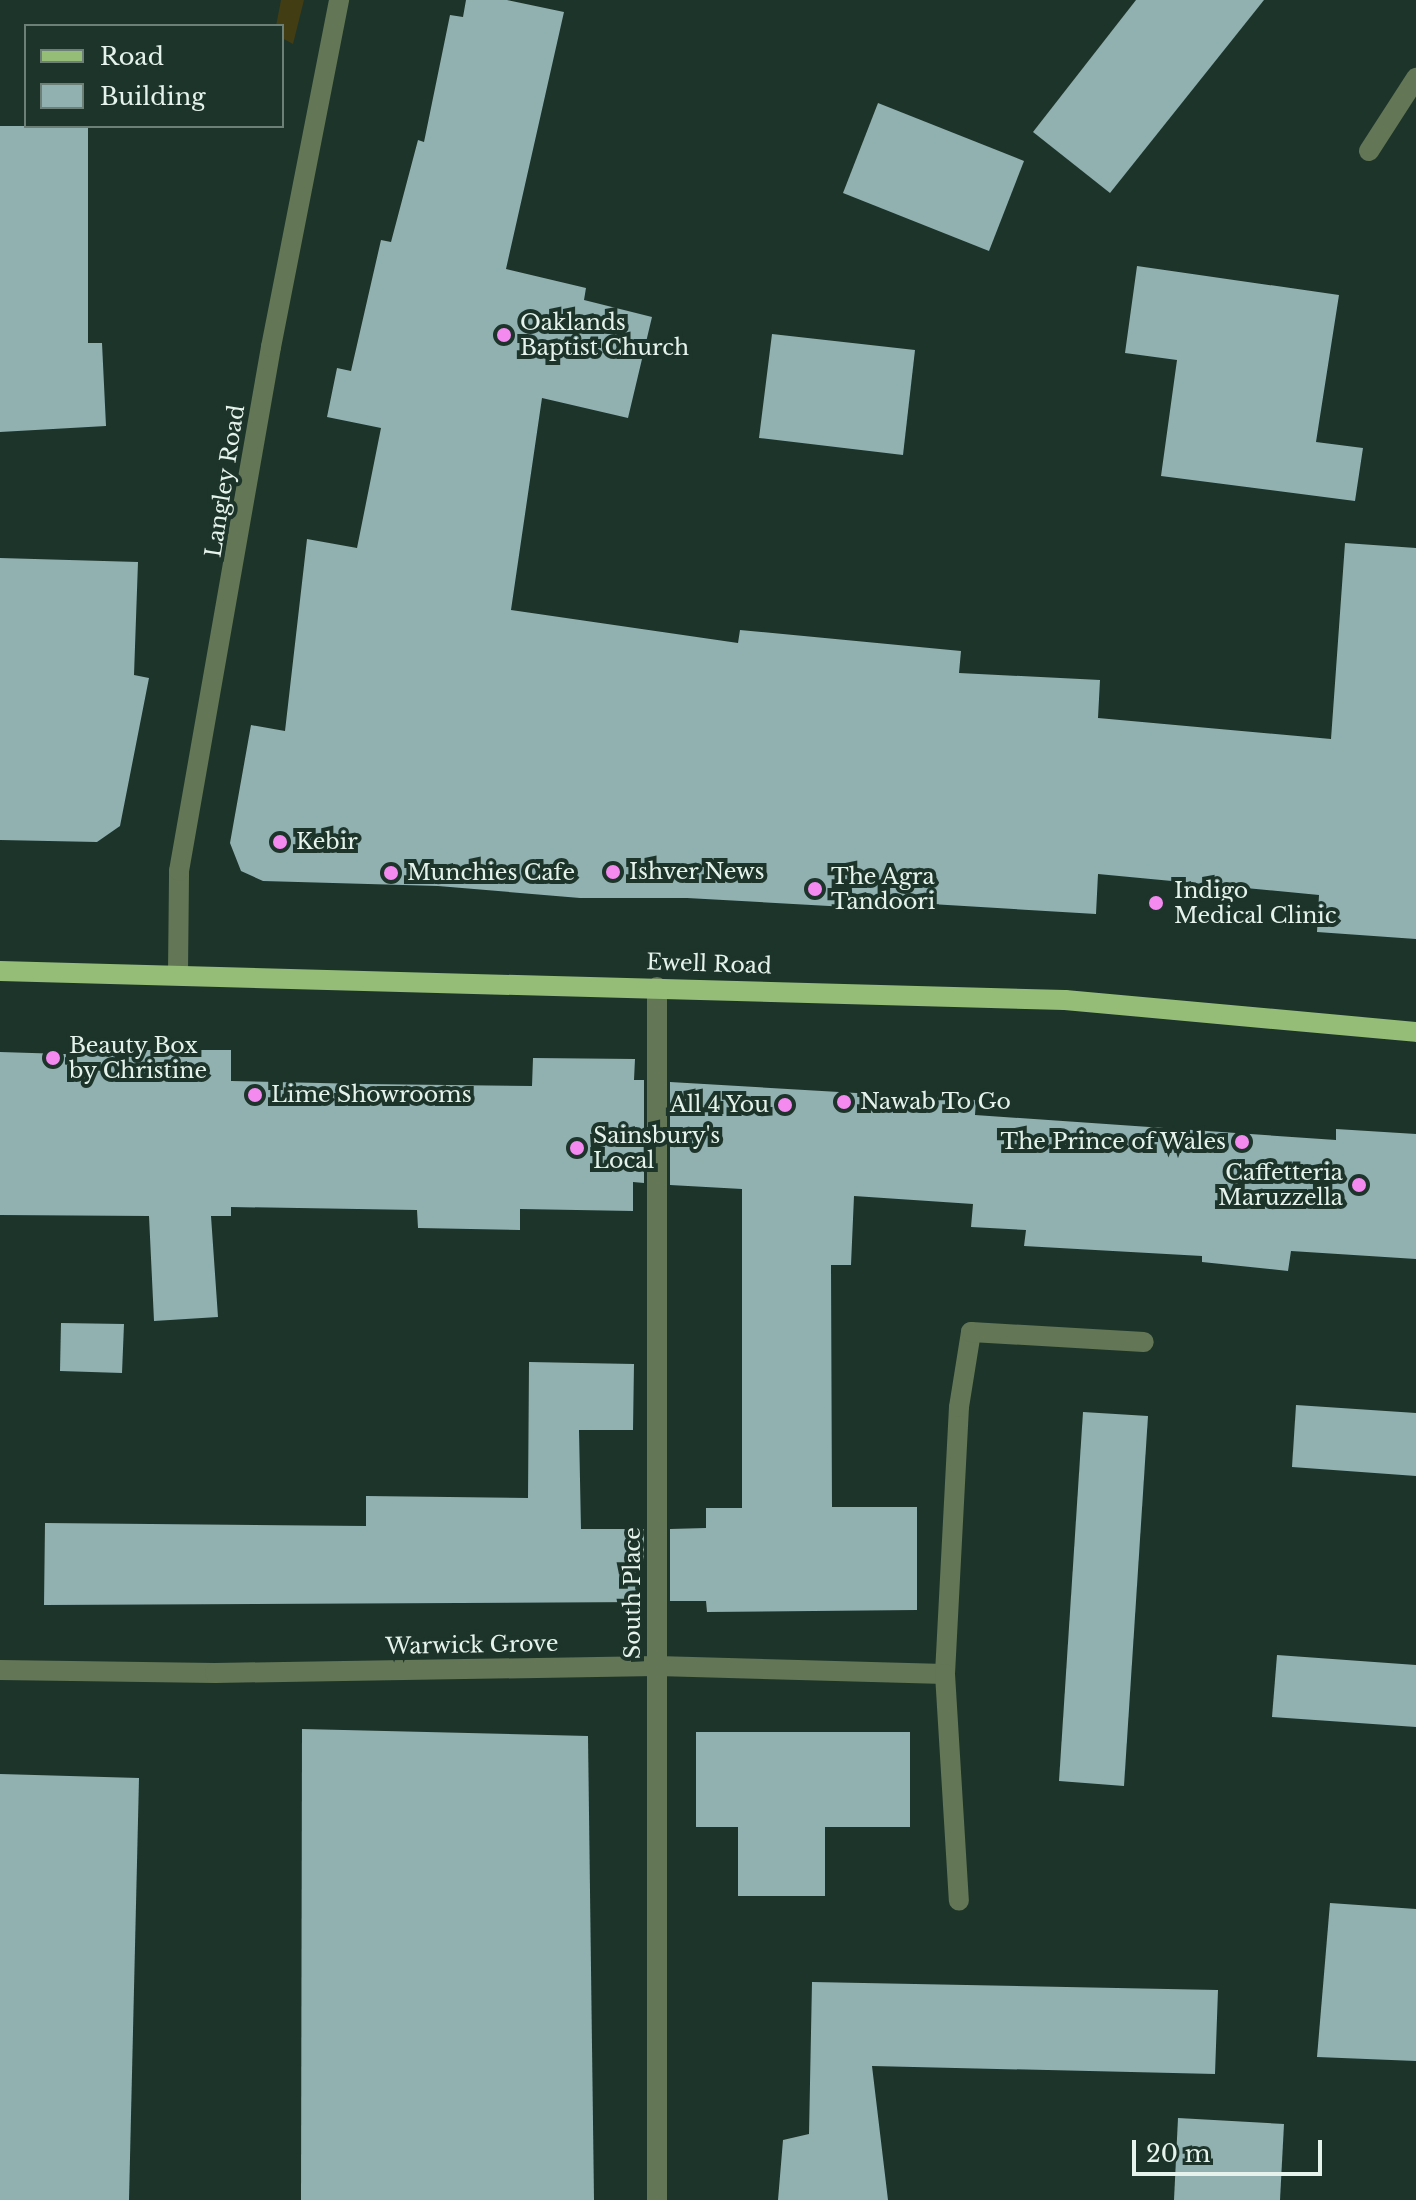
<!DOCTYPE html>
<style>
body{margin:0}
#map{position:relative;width:1416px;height:2200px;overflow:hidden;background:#1d342a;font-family:"Libre Baskerville",serif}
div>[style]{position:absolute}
.green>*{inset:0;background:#433d14}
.building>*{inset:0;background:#91b0b0}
.minor>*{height:20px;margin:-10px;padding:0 10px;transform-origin:10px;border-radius:10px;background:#637655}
.major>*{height:20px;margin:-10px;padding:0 10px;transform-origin:10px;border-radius:10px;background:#95bd78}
.dots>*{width:22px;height:22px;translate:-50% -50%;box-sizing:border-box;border:4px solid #1d342a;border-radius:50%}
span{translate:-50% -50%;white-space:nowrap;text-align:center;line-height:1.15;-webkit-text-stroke:8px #1d342a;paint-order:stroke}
.poi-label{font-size:22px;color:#e5f3ec}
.left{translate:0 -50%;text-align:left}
.right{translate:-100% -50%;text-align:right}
.street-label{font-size:22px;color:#e5f3ec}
.legend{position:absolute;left:24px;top:24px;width:260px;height:104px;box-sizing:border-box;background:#1d342a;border:2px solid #6d8078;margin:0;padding:10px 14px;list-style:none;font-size:24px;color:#e5f3ec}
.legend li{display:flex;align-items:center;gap:16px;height:40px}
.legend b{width:40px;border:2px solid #6d8078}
.scale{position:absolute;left:1132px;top:2140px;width:190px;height:36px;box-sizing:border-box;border:4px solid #e5f3ec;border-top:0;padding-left:10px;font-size:24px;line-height:28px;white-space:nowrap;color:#e5f3ec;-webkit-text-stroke:6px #1d342a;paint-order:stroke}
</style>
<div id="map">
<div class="green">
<i style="clip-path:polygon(281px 0,304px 0,293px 44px,282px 38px,282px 26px,276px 26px)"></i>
</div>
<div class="building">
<i style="clip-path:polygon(466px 0,507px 0,564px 12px,506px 269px,586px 288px,584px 300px,652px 317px,628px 418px,542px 398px,511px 610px,738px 643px,740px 630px,961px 651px,959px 673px,1100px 680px,1098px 718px,1331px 739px,1345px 543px,1416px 548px,1416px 939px,1317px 932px,1319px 895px,1098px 874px,1096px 914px,848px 899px,847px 907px,687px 898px,580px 898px,438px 886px,263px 881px,241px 871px,230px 843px,251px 725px,285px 731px,307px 539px,357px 548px,381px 428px,327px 417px,337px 368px,351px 371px,381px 240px,391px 242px,418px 140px,424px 142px,450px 15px,463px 17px)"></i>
<i style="clip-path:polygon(1136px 0,1264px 0,1110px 193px,1033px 132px)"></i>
<i style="clip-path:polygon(878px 103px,1024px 161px,989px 251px,843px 193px)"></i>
<i style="clip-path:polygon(0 126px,88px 126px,88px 343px,102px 343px,106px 426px,0 432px)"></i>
<i style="clip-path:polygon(1137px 266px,1339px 295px,1316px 442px,1363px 448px,1355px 501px,1161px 476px,1177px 360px,1125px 353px)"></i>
<i style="clip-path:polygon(772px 334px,915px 350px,903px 455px,759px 438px)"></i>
<i style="clip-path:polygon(0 558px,138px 562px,134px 675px,149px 678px,120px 826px,97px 842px,0 840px)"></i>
<i style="clip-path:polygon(96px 1050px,231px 1050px,231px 1081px,364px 1084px,532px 1086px,533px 1058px,635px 1059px,634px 1080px,644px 1080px,644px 1183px,633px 1182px,633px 1211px,520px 1209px,520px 1230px,418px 1228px,417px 1210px,231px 1207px,231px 1216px,211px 1216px,218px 1317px,154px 1321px,149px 1216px,0 1215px,0 1052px,96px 1055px)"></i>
<i style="clip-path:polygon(670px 1082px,976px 1100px,975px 1115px,1336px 1140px,1336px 1129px,1416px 1134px,1416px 1259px,1291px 1251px,1288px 1271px,1202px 1262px,1202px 1256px,1024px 1246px,1026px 1230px,971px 1227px,973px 1204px,854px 1196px,851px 1265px,831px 1265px,832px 1507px,917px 1507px,917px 1610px,707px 1612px,706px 1601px,670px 1601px,670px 1529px,706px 1528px,706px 1508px,742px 1508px,742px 1189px,670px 1185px)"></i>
<i style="clip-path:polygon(61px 1323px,124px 1324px,122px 1373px,60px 1371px)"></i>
<i style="clip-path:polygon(529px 1362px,634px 1364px,633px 1430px,579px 1430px,581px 1529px,644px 1529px,644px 1602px,44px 1605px,45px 1523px,366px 1526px,366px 1496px,528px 1498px)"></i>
<i style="clip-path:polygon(1296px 1405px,1416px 1413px,1416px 1476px,1292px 1467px)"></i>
<i style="clip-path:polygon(1083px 1412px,1148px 1416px,1124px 1786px,1059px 1781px)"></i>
<i style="clip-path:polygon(1277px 1655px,1416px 1665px,1416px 1727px,1272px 1717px)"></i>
<i style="clip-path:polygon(302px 1729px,588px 1736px,594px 2200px,301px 2200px)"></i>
<i style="clip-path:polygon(696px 1732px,910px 1732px,910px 1827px,825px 1827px,825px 1896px,738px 1896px,738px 1827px,696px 1827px)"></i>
<i style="clip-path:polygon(0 1774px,139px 1778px,129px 2200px,0 2200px)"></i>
<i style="clip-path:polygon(1330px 1903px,1416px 1909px,1416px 2061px,1317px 2057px)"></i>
<i style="clip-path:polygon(812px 1982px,1218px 1990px,1215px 2074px,872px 2066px,888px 2200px,778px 2200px,783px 2140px,809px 2134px)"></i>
<i style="clip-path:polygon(1178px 2118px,1284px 2124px,1280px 2200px,1174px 2200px)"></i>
</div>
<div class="minor">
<i style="left:1369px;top:151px;width:87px;rotate:-57.2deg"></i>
<i style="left:178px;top:972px;width:101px;rotate:-89.4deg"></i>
<i style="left:179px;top:871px;width:532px;rotate:-80.04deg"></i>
<i style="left:271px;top:347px;width:354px;rotate:-78.9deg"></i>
<i style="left:0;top:1670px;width:215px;rotate:0.8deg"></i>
<i style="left:215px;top:1673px;width:442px;rotate:-0.9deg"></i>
<i style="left:657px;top:1666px;width:288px;rotate:1.6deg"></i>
<i style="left:945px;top:1674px;width:267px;rotate:-87deg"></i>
<i style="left:959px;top:1407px;width:76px;rotate:-80.9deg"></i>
<i style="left:971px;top:1332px;width:173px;rotate:3.3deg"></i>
<i style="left:945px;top:1674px;width:227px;rotate:86.5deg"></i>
<i style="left:657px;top:2200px;width:1213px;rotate:-90deg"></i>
</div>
<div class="major">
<i style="left:0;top:971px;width:1065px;rotate:1.56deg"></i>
<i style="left:1065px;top:1000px;width:352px;rotate:5.2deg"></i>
</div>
<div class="dots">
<i style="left:504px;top:335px;background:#f489f0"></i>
<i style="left:280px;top:842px;background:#f489f0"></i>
<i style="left:613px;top:872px;background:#f489f0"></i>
<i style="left:391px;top:873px;background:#f489f0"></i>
<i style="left:815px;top:889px;background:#f489f0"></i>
<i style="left:1156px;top:903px;background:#f489f0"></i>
<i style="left:53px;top:1058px;background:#f489f0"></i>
<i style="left:255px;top:1095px;background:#f489f0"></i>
<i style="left:844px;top:1102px;background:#f489f0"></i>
<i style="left:785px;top:1105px;background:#f489f0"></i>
<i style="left:1242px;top:1142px;background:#f489f0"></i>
<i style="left:577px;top:1148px;background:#f489f0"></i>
<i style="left:1359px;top:1185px;background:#f489f0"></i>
</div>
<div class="poi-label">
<span class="left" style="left:520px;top:335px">Oaklands<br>Baptist Church</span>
<span class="left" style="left:296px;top:842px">Kebir</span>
<span class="left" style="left:629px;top:872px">Ishver News</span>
<span class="left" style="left:407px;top:873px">Munchies Cafe</span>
<span class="left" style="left:831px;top:889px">The Agra<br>Tandoori</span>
<span class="left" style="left:1174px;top:903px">Indigo<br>Medical Clinic</span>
<span class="left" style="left:69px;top:1058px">Beauty Box<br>by Christine</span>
<span class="left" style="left:271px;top:1095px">Lime Showrooms</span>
<span class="left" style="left:860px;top:1102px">Nawab To Go</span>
<span class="right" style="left:769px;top:1105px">All 4 You</span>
<span class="left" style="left:593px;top:1148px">Sainsbury's<br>Local</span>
<span class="right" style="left:1226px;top:1142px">The Prince of Wales</span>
<span class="right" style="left:1343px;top:1185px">Caffetteria<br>Maruzzella</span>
</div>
<div class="street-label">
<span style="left:225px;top:481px;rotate:-81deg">Langley Road</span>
<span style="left:709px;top:964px;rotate:2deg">Ewell Road</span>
<span style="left:633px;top:1593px;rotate:-90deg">South Place</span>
<span style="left:472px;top:1645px;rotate:-1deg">Warwick Grove</span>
</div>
<ul class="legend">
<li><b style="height:10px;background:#95bd78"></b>Road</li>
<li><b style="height:22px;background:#91b0b0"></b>Building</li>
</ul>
<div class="scale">20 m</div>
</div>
